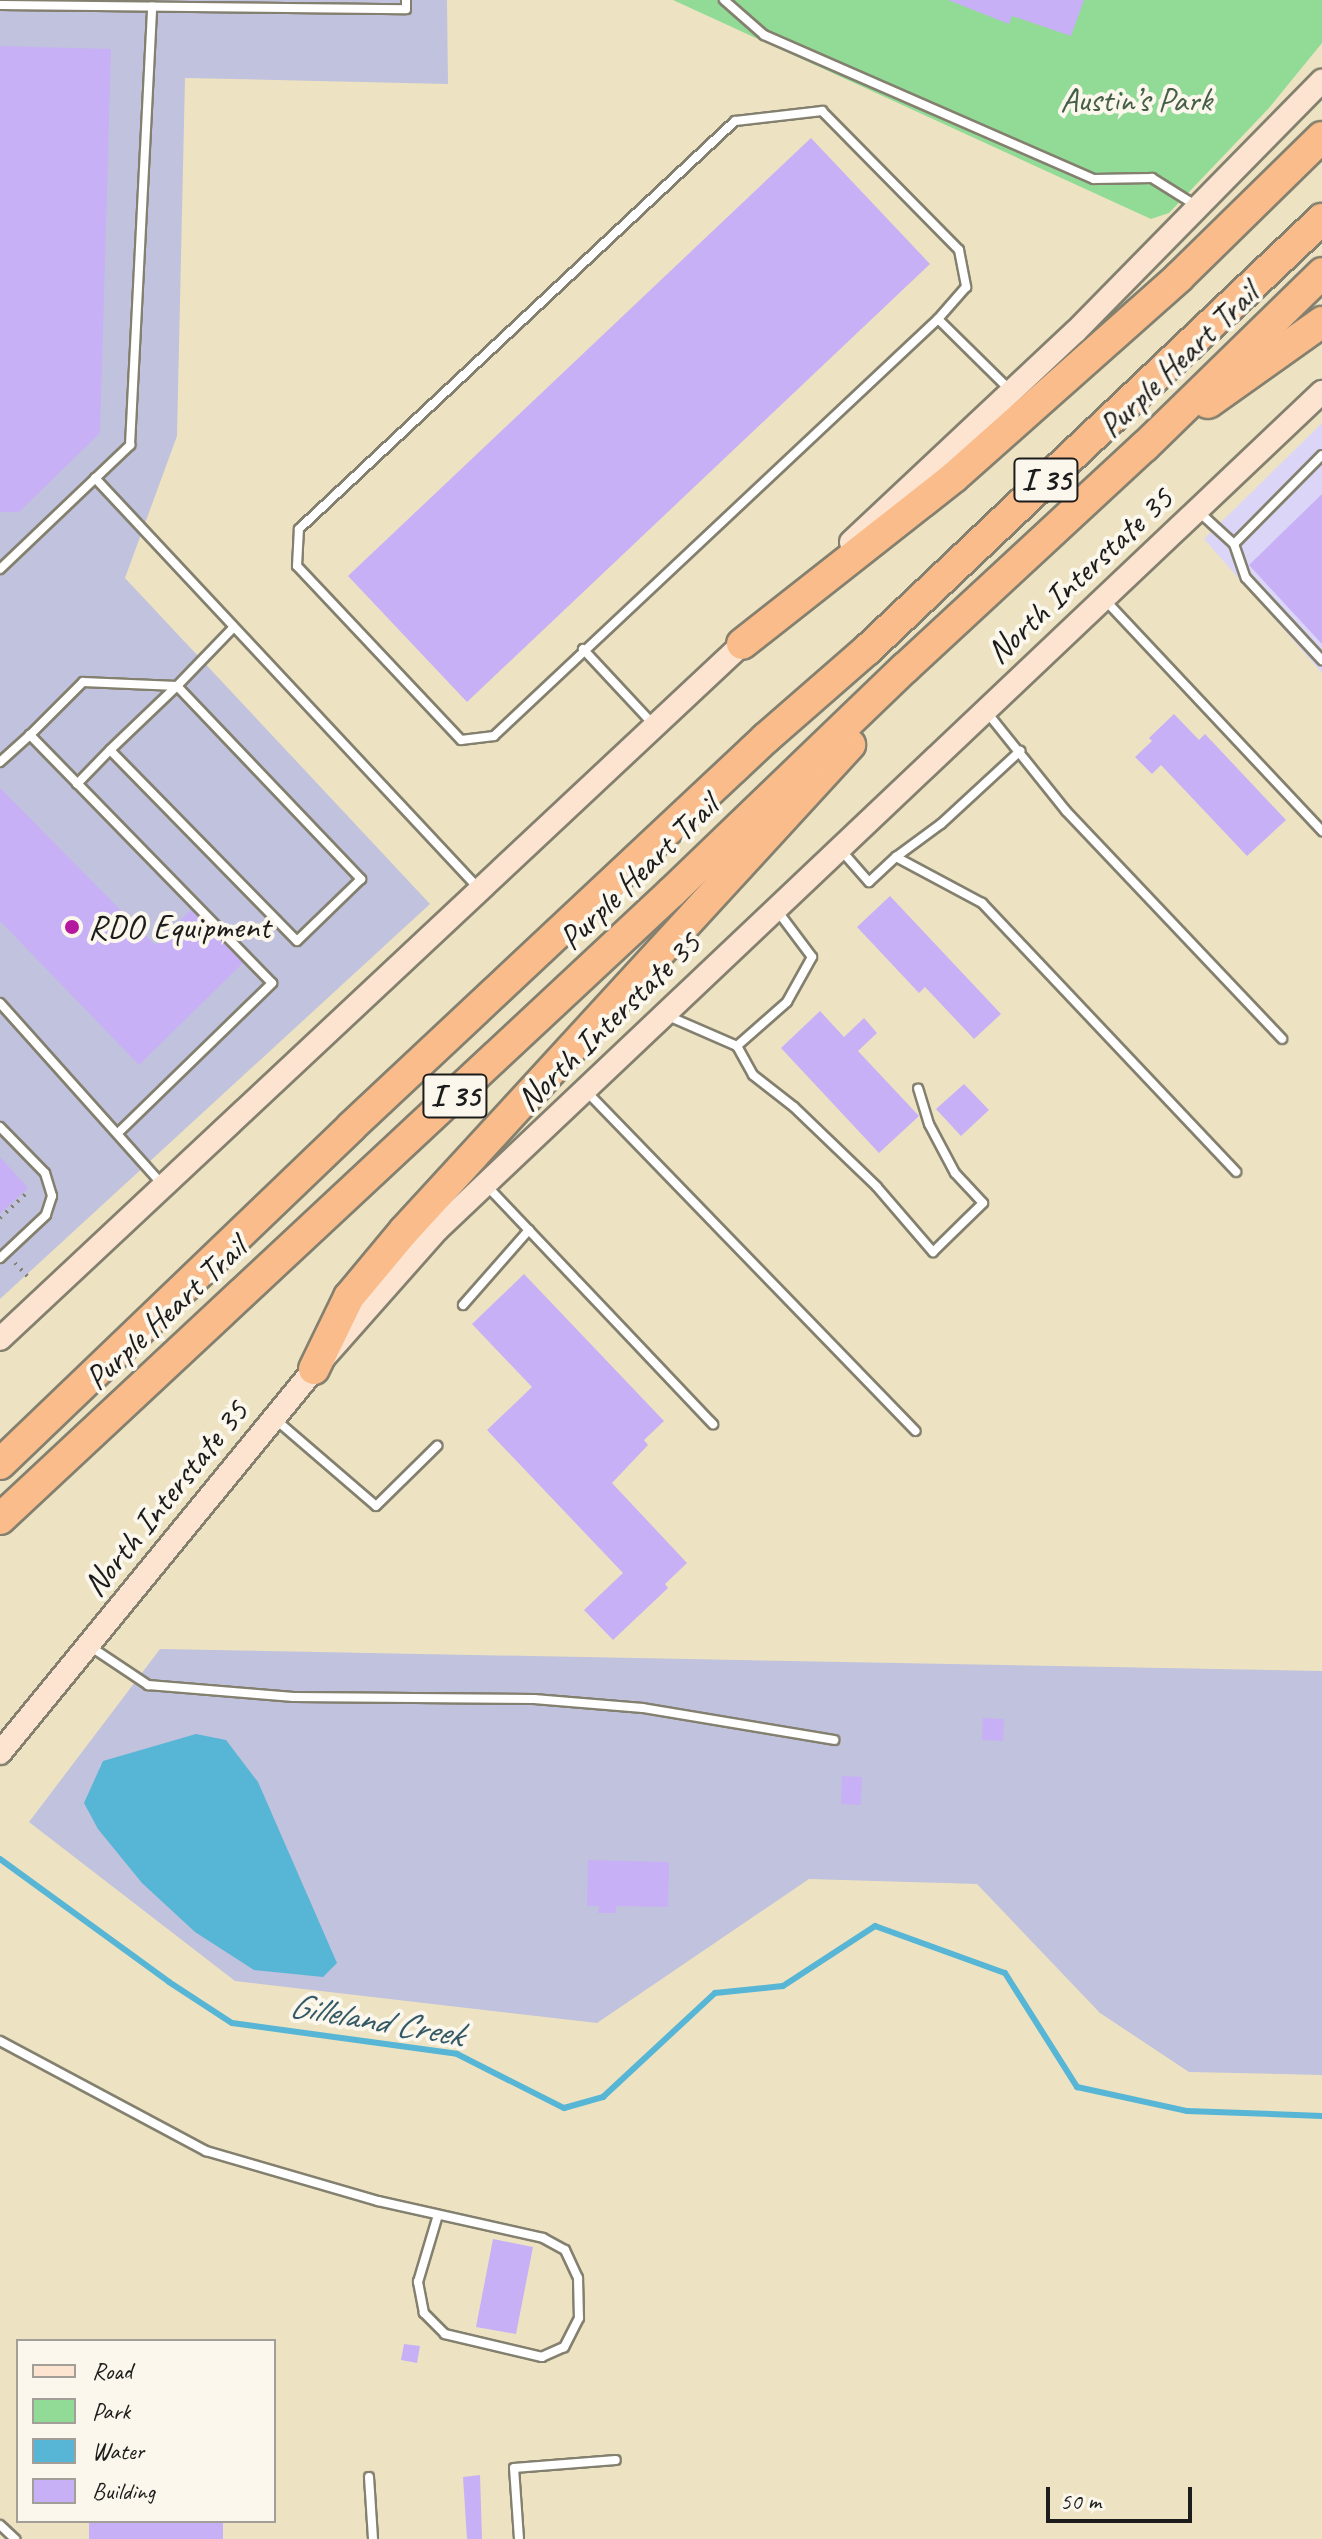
<!DOCTYPE html>
<meta charset="utf-8">
<style>
body{margin:0}
#map{position:relative;width:1322px;height:2539px;overflow:hidden;background:#ede3c2;font-family:Caveat,sans-serif}
div>[style]{position:absolute}
.built>*{inset:0;background:#dbd6f7}
.industrial>*{inset:0;background:#c1c2dd}
.green>*{inset:0;background:#91db96}
.water>*{inset:0;background:#57b5d5}
.stream>*{height:6px;margin:-3px;padding:0 3px;transform-origin:3px;border-radius:3px;background:#57b5d5}
.building>*{inset:0;background:#c7b0f5}
.path>*{height:4px;margin-top:-2px;transform-origin:0;background:repeating-linear-gradient(90deg,#84806f 0 2px,transparent 0 8px)}
.roads{filter:drop-shadow(2px 0 #84806f) drop-shadow(-2px 0 #84806f) drop-shadow(0 2px #84806f) drop-shadow(0 -2px #84806f)}
.lane>*{height:8px;margin:-4px;padding:0 4px;transform-origin:4px;border-radius:4px;background:#fff}
.secondary>*{height:22px;margin:-11px;padding:0 11px;transform-origin:11px;border-radius:11px;background:#fde4d1}
.highway>*{height:30px;margin:-15px;padding:0 15px;transform-origin:15px;border-radius:15px;background:#fabc8b}
.dots>*{width:22px;height:22px;translate:-50% -50%;box-sizing:border-box;border:4px solid #fbf7ec;border-radius:50%}
span{translate:-50% -50%;white-space:nowrap;text-align:center;line-height:1.15;-webkit-text-stroke:8px #fbf7ec;paint-order:stroke}
.shield-label span{padding:2px 6px;background:#fbf7ec;border:2px solid;border-radius:6px;-webkit-text-stroke-width:0}
.shield-label{font-size:32px;color:#1c1c1c;font-weight:700}
.park-label{font-size:34px;color:#455f47}
.street-label{font-size:34px;color:#1c1c1c}
.poi-label{font-size:34px;color:#1c1c1c}
.left{translate:0 -50%;text-align:left}
.water-label{font-size:36px;color:#345966;font-style:italic}
.legend{position:absolute;left:16px;top:2339px;width:260px;height:184px;box-sizing:border-box;background:#fbf7ec;border:2px solid #a29f99;margin:0;padding:10px 14px;list-style:none;font-size:24px;color:#1c1c1c}
.legend li{display:flex;align-items:center;gap:16px;height:40px}
.legend b{width:40px;border:2px solid #a29f99}
.scale{position:absolute;left:1046px;top:2487px;width:146px;height:36px;box-sizing:border-box;border:4px solid #1c1c1c;border-top:0;padding-left:10px;font-size:24px;line-height:28px;white-space:nowrap;color:#1c1c1c;-webkit-text-stroke:6px #fbf7ec;paint-order:stroke}
</style>
<div id="map">
<div class="built">
<i style="clip-path:polygon(1322px 423px,1322px 673px,1204px 539px)"></i>
</div>
<div class="industrial">
<i style="clip-path:polygon(0 0,447px 0,448px 84px,185px 78px,177px 436px,125px 578px,430px 904px,0 1299px)"></i>
<i style="clip-path:polygon(160px 1649px,1322px 1671px,1322px 2075px,1189px 2072px,1100px 2013px,977px 1884px,809px 1879px,597px 2023px,235px 1981px,29px 1822px)"></i>
</div>
<div class="green">
<i style="clip-path:polygon(673px 0,1322px 0,1322px 43px,1269px 108px,1169px 213px,1151px 219px)"></i>
</div>
<div class="water">
<i style="clip-path:polygon(196px 1734px,226px 1740px,258px 1782px,337px 1963px,323px 1977px,254px 1970px,195px 1932px,142px 1883px,98px 1829px,84px 1803px,103px 1761px)"></i>
</div>
<div class="stream">
<i style="left:0;top:1859px;width:209px;rotate:36deg"></i>
<i style="left:169px;top:1982px;width:75px;rotate:33.1deg"></i>
<i style="left:232px;top:2023px;width:227px;rotate:7.8deg"></i>
<i style="left:457px;top:2054px;width:120px;rotate:26.8deg"></i>
<i style="left:564px;top:2108px;width:41px;rotate:-15.8deg"></i>
<i style="left:603px;top:2097px;width:153px;rotate:-42.9deg"></i>
<i style="left:715px;top:1993px;width:68px;rotate:-5.9deg"></i>
<i style="left:783px;top:1986px;width:110px;rotate:-33.1deg"></i>
<i style="left:875px;top:1926px;width:138px;rotate:19.9deg"></i>
<i style="left:1005px;top:1973px;width:135px;rotate:57.7deg"></i>
<i style="left:1077px;top:2087px;width:113px;rotate:12.3deg"></i>
<i style="left:1187px;top:2111px;width:135px;rotate:2.1deg"></i>
</div>
<div class="building">
<i style="clip-path:polygon(948px 0,1084px 0,1071px 36px,1012px 16px,1009px 24px)"></i>
<i style="clip-path:polygon(0 46px,111px 49px,100px 433px,19px 512px,0 512px)"></i>
<i style="clip-path:polygon(811px 138px,930px 264px,467px 702px,348px 576px)"></i>
<i style="clip-path:polygon(1322px 494px,1322px 644px,1249px 565px)"></i>
<i style="clip-path:polygon(1174px 714px,1199px 740px,1205px 734px,1286px 820px,1247px 856px,1161px 765px,1152px 774px,1135px 757px,1152px 741px,1149px 738px)"></i>
<i style="clip-path:polygon(0 788px,155px 945px,191px 910px,243px 963px,139px 1065px,0 921px)"></i>
<i style="clip-path:polygon(890px 896px,1001px 1014px,974px 1039px,925px 987px,919px 993px,857px 927px)"></i>
<i style="clip-path:polygon(820px 1011px,844px 1037px,864px 1018px,877px 1033px,858px 1051px,919px 1116px,879px 1153px,781px 1048px)"></i>
<i style="clip-path:polygon(964px 1084px,989px 1110px,961px 1136px,936px 1109px)"></i>
<i style="clip-path:polygon(0 1157px,28px 1188px,0 1214px)"></i>
<i style="clip-path:polygon(524px 1274px,664px 1421px,644px 1440px,648px 1445px,612px 1483px,687px 1563px,665px 1584px,668px 1588px,613px 1640px,584px 1610px,623px 1573px,487px 1430px,532px 1387px,472px 1324px)"></i>
<i style="clip-path:polygon(983px 1718px,1004px 1719px,1003px 1741px,982px 1740px)"></i>
<i style="clip-path:polygon(842px 1776px,862px 1777px,861px 1805px,841px 1804px)"></i>
<i style="clip-path:polygon(588px 1860px,669px 1862px,668px 1907px,616px 1906px,616px 1913px,598px 1913px,599px 1906px,587px 1906px)"></i>
<i style="clip-path:polygon(493px 2239px,533px 2247px,516px 2334px,476px 2327px)"></i>
<i style="clip-path:polygon(404px 2344px,420px 2346px,417px 2363px,401px 2360px)"></i>
<i style="clip-path:polygon(480px 2475px,482px 2539px,467px 2539px,463px 2477px)"></i>
<i style="clip-path:polygon(89px 2521px,223px 2521px,223px 2539px,89px 2539px)"></i>
</div>
<div class="path">
<i style="left:0;top:1218px;width:35px;rotate:-43deg"></i>
<i style="left:15px;top:1263px;width:18px;rotate:47deg"></i>
</div>
<div class="roads">
<div class="lane">
<i style="left:724px;top:0;width:53px;rotate:41.2deg"></i>
<i style="left:764px;top:35px;width:360px;rotate:23.6deg"></i>
<i style="left:1094px;top:179px;width:58px;rotate:-1deg"></i>
<i style="left:1152px;top:178px;width:51px;rotate:32.1deg"></i>
<i style="left:0;top:5px;width:406px;rotate:0.6deg"></i>
<i style="left:406px;top:9px;width:9px;rotate:-90deg"></i>
<i style="left:938px;top:319px;width:609px;rotate:136.8deg"></i>
<i style="left:494px;top:736px;width:33px;rotate:173deg"></i>
<i style="left:461px;top:740px;width:239px;rotate:-133.3deg"></i>
<i style="left:297px;top:566px;width:37px;rotate:-87deg"></i>
<i style="left:299px;top:529px;width:597px;rotate:-43.1deg"></i>
<i style="left:735px;top:121px;width:88px;rotate:-6.6deg"></i>
<i style="left:822px;top:111px;width:195px;rotate:45.4deg"></i>
<i style="left:959px;top:250px;width:38px;rotate:79deg"></i>
<i style="left:966px;top:287px;width:43px;rotate:131.2deg"></i>
<i style="left:938px;top:319px;width:103px;rotate:44.6deg"></i>
<i style="left:95px;top:478px;width:564px;rotate:46.94deg"></i>
<i style="left:1198px;top:511px;width:49px;rotate:42.5deg"></i>
<i style="left:1234px;top:544px;width:36px;rotate:71deg"></i>
<i style="left:1246px;top:578px;width:112px;rotate:47.2deg"></i>
<i style="left:1234px;top:544px;width:125px;rotate:-45.3deg"></i>
<i style="left:0;top:569px;width:180px;rotate:-43.6deg"></i>
<i style="left:130px;top:445px;width:439px;rotate:-87.1deg"></i>
<i style="left:1106px;top:601px;width:316px;rotate:46.8deg"></i>
<i style="left:583px;top:649px;width:101px;rotate:47deg"></i>
<i style="left:177px;top:686px;width:267px;rotate:46.4deg"></i>
<i style="left:361px;top:879px;width:89px;rotate:135.9deg"></i>
<i style="left:297px;top:941px;width:267px;rotate:-134.4deg"></i>
<i style="left:110px;top:750px;width:93px;rotate:-43.7deg"></i>
<i style="left:986px;top:711px;width:128px;rotate:51.3deg"></i>
<i style="left:1066px;top:811px;width:314px;rotate:46.5deg"></i>
<i style="left:0;top:762px;width:40px;rotate:-42deg"></i>
<i style="left:77px;top:784px;width:47px;rotate:-45.9deg"></i>
<i style="left:840px;top:849px;width:44px;rotate:48.7deg"></i>
<i style="left:869px;top:882px;width:37px;rotate:-43deg"></i>
<i style="left:896px;top:857px;width:98px;rotate:28.1deg"></i>
<i style="left:982px;top:903px;width:370px;rotate:46.6deg"></i>
<i style="left:896px;top:857px;width:56px;rotate:-36.3deg"></i>
<i style="left:941px;top:824px;width:108px;rotate:-42.7deg"></i>
<i style="left:776px;top:909px;width:60px;rotate:53.1deg"></i>
<i style="left:812px;top:957px;width:51px;rotate:119.1deg"></i>
<i style="left:787px;top:1002px;width:67px;rotate:138.7deg"></i>
<i style="left:737px;top:1046px;width:33px;rotate:61deg"></i>
<i style="left:753px;top:1075px;width:52px;rotate:38deg"></i>
<i style="left:794px;top:1107px;width:115px;rotate:43.9deg"></i>
<i style="left:877px;top:1187px;width:86px;rotate:49.3deg"></i>
<i style="left:933px;top:1252px;width:70px;rotate:-44.4deg"></i>
<i style="left:983px;top:1203px;width:41px;rotate:-133deg"></i>
<i style="left:955px;top:1173px;width:55px;rotate:-118deg"></i>
<i style="left:929px;top:1124px;width:37px;rotate:-107deg"></i>
<i style="left:0;top:1003px;width:241px;rotate:48.2deg"></i>
<i style="left:668px;top:1016px;width:75px;rotate:23.5deg"></i>
<i style="left:587px;top:1092px;width:472px;rotate:45.9deg"></i>
<i style="left:0;top:1127px;width:64px;rotate:45.6deg"></i>
<i style="left:45px;top:1173px;width:24px;rotate:73deg"></i>
<i style="left:52px;top:1196px;width:20px;rotate:108deg"></i>
<i style="left:46px;top:1215px;width:63px;rotate:136.9deg"></i>
<i style="left:118px;top:1133px;width:215px;rotate:-44.2deg"></i>
<i style="left:272px;top:983px;width:347px;rotate:-134.3deg"></i>
<i style="left:30px;top:735px;width:75px;rotate:-45deg"></i>
<i style="left:83px;top:682px;width:94px;rotate:2.4deg"></i>
<i style="left:177px;top:686px;width:82px;rotate:-46deg"></i>
<i style="left:486px;top:1185px;width:330px;rotate:46.5deg"></i>
<i style="left:463px;top:1305px;width:100px;rotate:-48.7deg"></i>
<i style="left:275px;top:1419px;width:133px;rotate:40.7deg"></i>
<i style="left:376px;top:1506px;width:86px;rotate:-44.5deg"></i>
<i style="left:91px;top:1647px;width:69px;rotate:33.7deg"></i>
<i style="left:148px;top:1685px;width:146px;rotate:4.7deg"></i>
<i style="left:294px;top:1697px;width:240px;rotate:0.5deg"></i>
<i style="left:534px;top:1699px;width:109px;rotate:4.7deg"></i>
<i style="left:643px;top:1708px;width:194px;rotate:9.5deg"></i>
<i style="left:0;top:2041px;width:234px;rotate:28.1deg"></i>
<i style="left:206px;top:2151px;width:179px;rotate:16.2deg"></i>
<i style="left:378px;top:2201px;width:169px;rotate:12.6deg"></i>
<i style="left:543px;top:2238px;width:25px;rotate:29deg"></i>
<i style="left:565px;top:2250px;width:31px;rotate:65deg"></i>
<i style="left:578px;top:2278px;width:40px;rotate:88.6deg"></i>
<i style="left:579px;top:2318px;width:33px;rotate:117deg"></i>
<i style="left:564px;top:2347px;width:24px;rotate:156deg"></i>
<i style="left:542px;top:2357px;width:100px;rotate:-166.7deg"></i>
<i style="left:445px;top:2334px;width:30px;rotate:-135deg"></i>
<i style="left:424px;top:2313px;width:32px;rotate:-101deg"></i>
<i style="left:418px;top:2282px;width:70px;rotate:-73.4deg"></i>
<i style="left:369px;top:2477px;width:62px;rotate:86.3deg"></i>
<i style="left:0;top:2525px;width:21px;rotate:43deg"></i>
<i style="left:519px;top:2539px;width:71px;rotate:-94deg"></i>
<i style="left:514px;top:2468px;width:102px;rotate:-4.5deg"></i>
</div>
<div class="secondary">
<i style="left:851px;top:542px;width:308px;rotate:-43.2deg"></i>
<i style="left:1076px;top:331px;width:351px;rotate:-45.5deg"></i>
<i style="left:0;top:1339px;width:1032px;rotate:-43.11deg"></i>
<i style="left:0;top:1753px;width:496px;rotate:-50.7deg"></i>
<i style="left:314px;top:1369px;width:186px;rotate:-48.5deg"></i>
<i style="left:437px;top:1230px;width:1219px;rotate:-43.44deg"></i>
</div>
<div class="highway">
<i style="left:1208px;top:403px;width:140px;rotate:-35.4deg"></i>
<i style="left:742px;top:644px;width:270px;rotate:-38.2deg"></i>
<i style="left:954px;top:477px;width:301px;rotate:-41.6deg"></i>
<i style="left:1179px;top:277px;width:200px;rotate:-44.4deg"></i>
<i style="left:314px;top:1369px;width:80px;rotate:-64.1deg"></i>
<i style="left:349px;top:1297px;width:86px;rotate:-50.2deg"></i>
<i style="left:404px;top:1231px;width:660px;rotate:-47.46deg"></i>
<i style="left:0;top:1464px;width:487px;rotate:-43.8deg"></i>
<i style="left:351px;top:1127px;width:569px;rotate:-43.15deg"></i>
<i style="left:766px;top:738px;width:134px;rotate:-41.1deg"></i>
<i style="left:867px;top:650px;width:627px;rotate:-43.45deg"></i>
<i style="left:0;top:1519px;width:919px;rotate:-43.02deg"></i>
<i style="left:672px;top:892px;width:323px;rotate:-43.9deg"></i>
<i style="left:905px;top:668px;width:326px;rotate:-42.8deg"></i>
<i style="left:1144px;top:447px;width:249px;rotate:-44.3deg"></i>
</div>
</div>
<div class="dots">
<i style="left:72px;top:927px;background:#b5179e"></i>
</div>
<div class="shield-label">
<span style="left:1046px;top:480px">I 35</span>
<span style="left:455px;top:1096px">I 35</span>
</div>
<div class="park-label">
<span style="left:1136px;top:100px">Austin’s Park</span>
</div>
<div class="street-label">
<span style="left:1178px;top:360px;rotate:-44deg">Purple Heart Trail</span>
<span style="left:1079px;top:575px;rotate:-43deg">North Interstate 35</span>
<span style="left:638px;top:872px;rotate:-44deg">Purple Heart Trail</span>
<span style="left:608px;top:1021px;rotate:-44deg">North Interstate 35</span>
<span style="left:165px;top:1313px;rotate:-43deg">Purple Heart Trail</span>
<span style="left:165px;top:1498px;rotate:-51deg">North Interstate 35</span>
</div>
<div class="poi-label">
<span class="left" style="left:88px;top:927px">RDO Equipment</span>
</div>
<div class="water-label">
<span style="left:376px;top:2020px;rotate:10deg">Gilleland Creek</span>
</div>
<ul class="legend">
<li><b style="height:10px;background:#fde4d1"></b>Road</li>
<li><b style="height:22px;background:#91db96"></b>Park</li>
<li><b style="height:22px;background:#57b5d5"></b>Water</li>
<li><b style="height:22px;background:#c7b0f5"></b>Building</li>
</ul>
<div class="scale">50 m</div>
</div>
